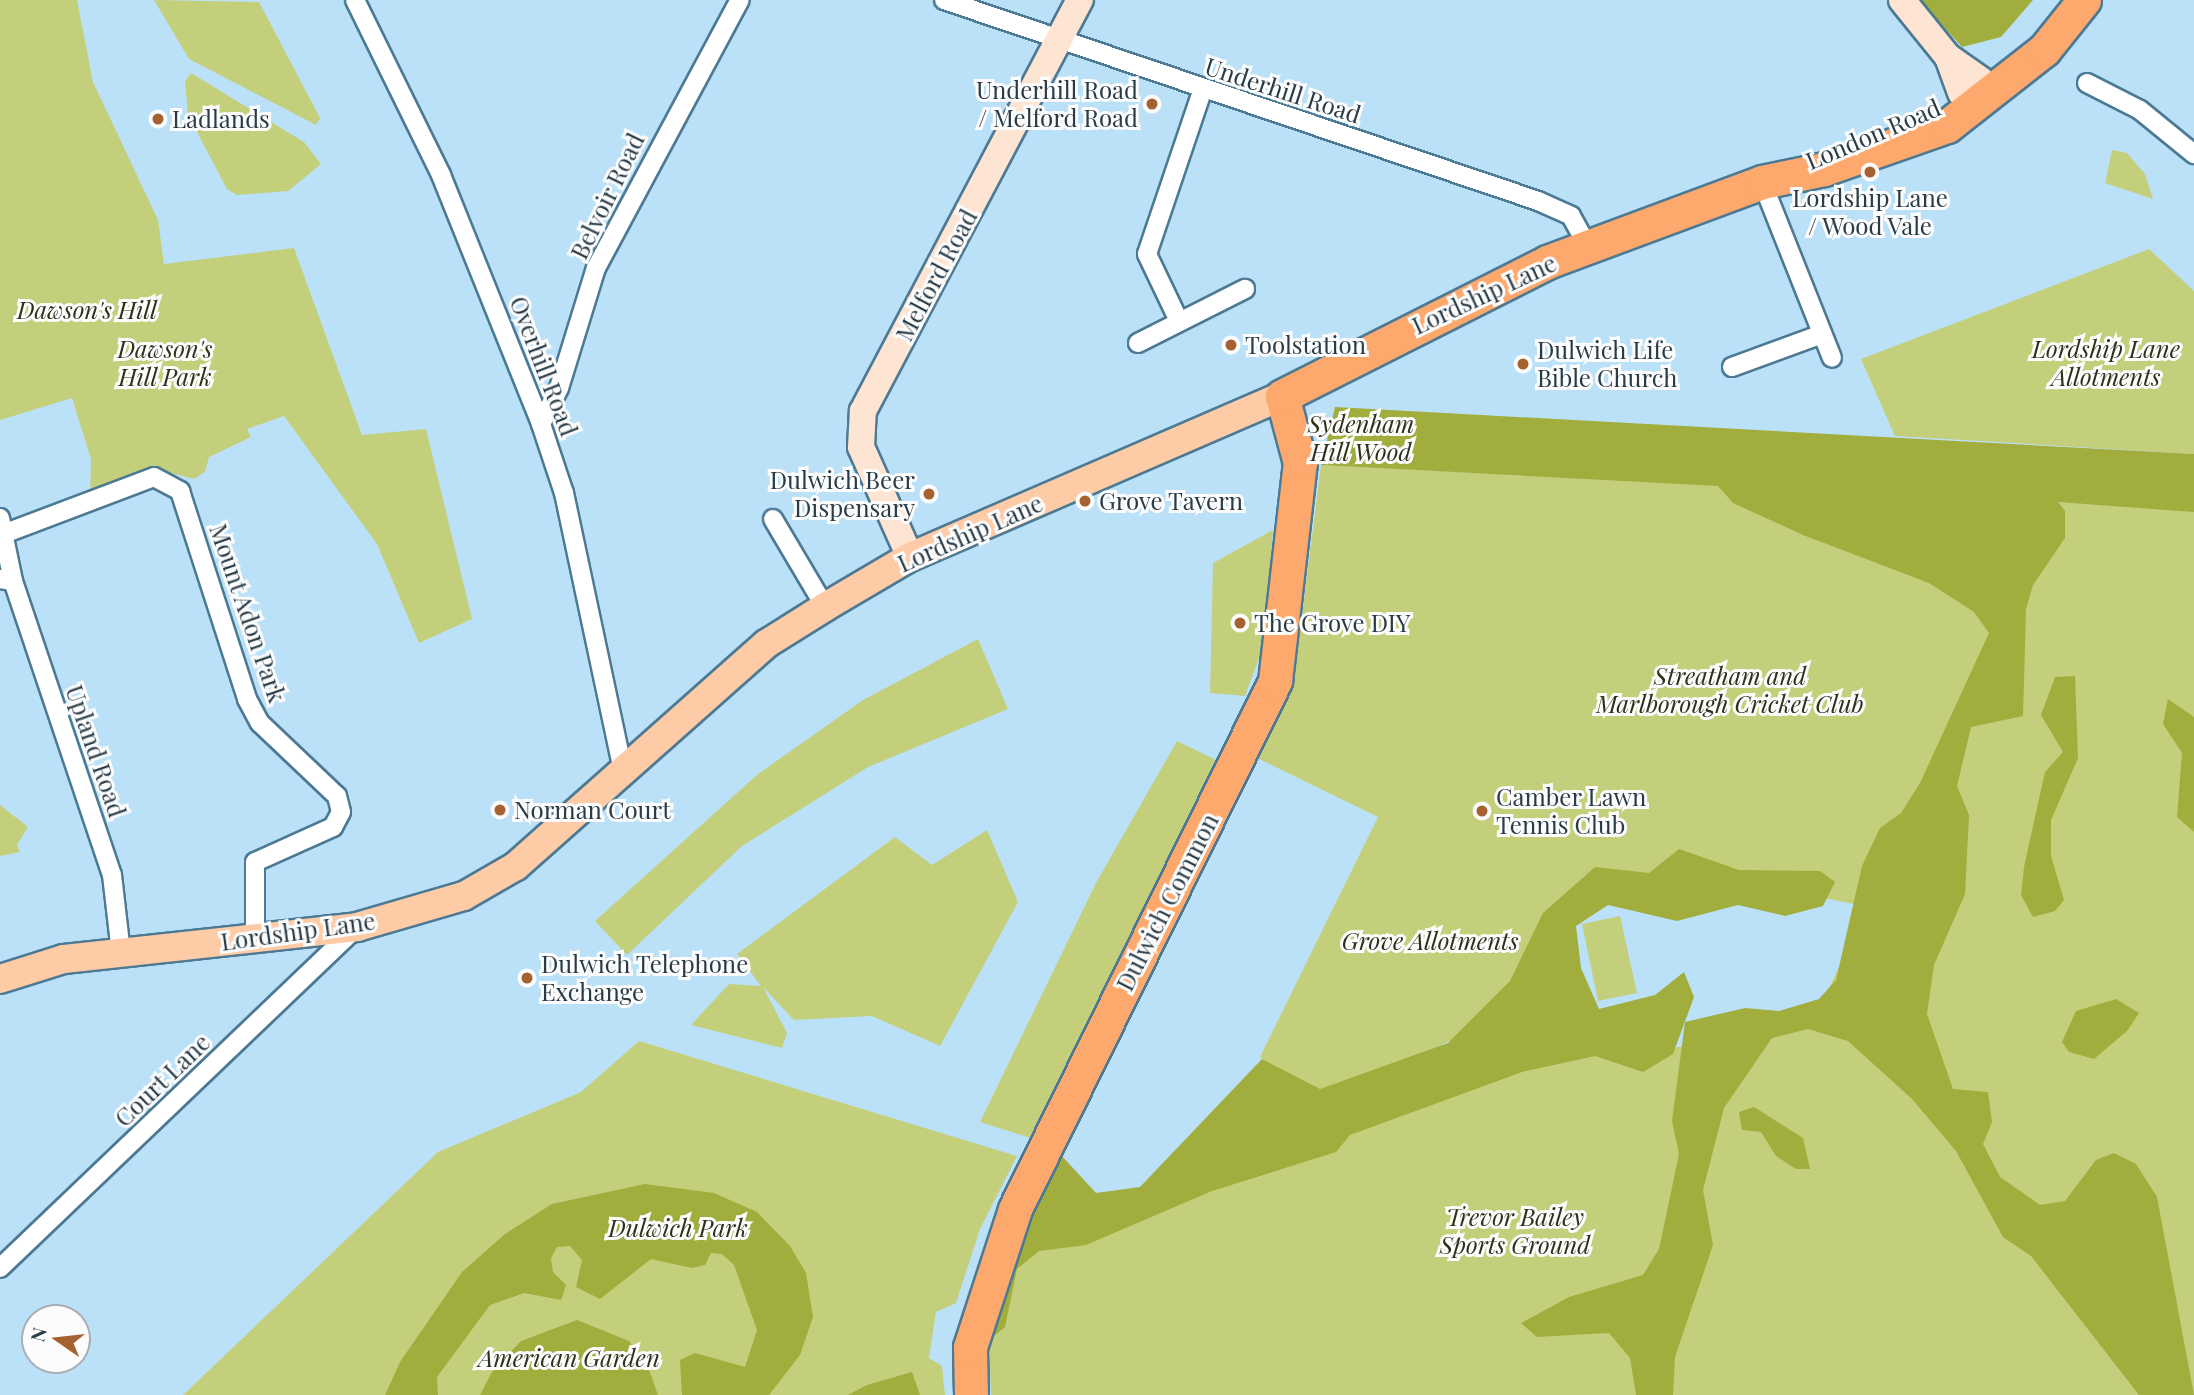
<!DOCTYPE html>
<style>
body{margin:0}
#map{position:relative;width:2194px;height:1395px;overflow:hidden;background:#bbe1f8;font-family:"Playfair Display",serif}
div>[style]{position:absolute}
.green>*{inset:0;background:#c4cf7c}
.forest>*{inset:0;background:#a1ad3c}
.roads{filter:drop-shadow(2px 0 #4c7994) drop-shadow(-2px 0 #4c7994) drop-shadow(0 2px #4c7994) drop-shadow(0 -2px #4c7994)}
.street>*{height:18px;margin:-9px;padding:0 9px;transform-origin:9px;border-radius:9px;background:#fff}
.secondary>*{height:26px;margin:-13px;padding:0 13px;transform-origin:13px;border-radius:13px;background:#fee5d3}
.primary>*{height:28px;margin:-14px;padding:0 14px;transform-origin:14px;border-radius:14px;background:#fecba7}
.highway>*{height:33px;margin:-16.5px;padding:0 16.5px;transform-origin:16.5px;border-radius:16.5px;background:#fda86c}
.dots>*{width:19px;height:19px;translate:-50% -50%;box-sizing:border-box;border:4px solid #fcfcfc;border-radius:50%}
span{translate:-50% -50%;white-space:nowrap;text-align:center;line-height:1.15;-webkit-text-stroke:6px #fcfcfc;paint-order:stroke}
.poi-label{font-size:24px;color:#283b47}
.right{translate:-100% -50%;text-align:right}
.left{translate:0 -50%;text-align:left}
.street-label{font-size:24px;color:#283b47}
.park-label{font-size:24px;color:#2e3119;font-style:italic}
.north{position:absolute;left:21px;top:1304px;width:70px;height:70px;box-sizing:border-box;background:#fcfcfc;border:2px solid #a7afb4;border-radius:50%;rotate:284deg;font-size:19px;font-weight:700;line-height:28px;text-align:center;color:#283b47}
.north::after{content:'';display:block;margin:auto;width:24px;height:32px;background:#a56230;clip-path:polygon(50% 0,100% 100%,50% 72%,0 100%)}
</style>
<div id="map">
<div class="green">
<i style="clip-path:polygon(0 0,77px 0,93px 82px,158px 220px,164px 264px,294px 248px,362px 435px,426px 429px,472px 619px,419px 643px,377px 544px,284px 416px,247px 429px,251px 437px,209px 457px,205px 472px,194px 479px,159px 470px,90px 498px,91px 459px,72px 398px,0 420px)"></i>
<i style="clip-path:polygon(154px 0,259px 2px,320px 118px,316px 125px,189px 59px)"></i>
<i style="clip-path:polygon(191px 73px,304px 142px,321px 164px,288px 191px,237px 195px,227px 189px,188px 115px,185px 81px)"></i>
<i style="clip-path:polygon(2112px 150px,2127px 153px,2145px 174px,2153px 199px,2105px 183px)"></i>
<i style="clip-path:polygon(2149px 249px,2194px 291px,2194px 454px,1895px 436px,1861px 359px)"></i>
<i style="clip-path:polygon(1321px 465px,2194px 509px,2194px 1395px,991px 1395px,989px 1337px,1014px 1250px,1470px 1068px,1688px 1046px,1823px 1002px,1863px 913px,1858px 905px,1820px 897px,1599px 886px,1585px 875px,1558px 909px,1555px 993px,1314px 1103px,1260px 1057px,1378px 817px,1253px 756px,1298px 647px)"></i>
<i style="clip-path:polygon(1273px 530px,1265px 642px,1245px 696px,1210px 693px,1213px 563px)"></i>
<i style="clip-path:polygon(978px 639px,1008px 709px,868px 767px,742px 846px,627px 955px,595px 921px,758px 774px,863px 700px)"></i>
<i style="clip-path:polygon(1177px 741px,1216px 760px,1037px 1140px,980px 1122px,1097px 881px)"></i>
<i style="clip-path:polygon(0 805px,28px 827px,17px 845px,20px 852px,0 856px)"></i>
<i style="clip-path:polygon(987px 830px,1018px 902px,940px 1046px,872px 1016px,794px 1020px,763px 987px,787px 1033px,782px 1048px,691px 1025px,729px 984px,761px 986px,737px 954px,895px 837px,932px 865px)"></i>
<i style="clip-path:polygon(1620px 916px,1637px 993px,1598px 1001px,1582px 924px)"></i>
<i style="clip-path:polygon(639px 1041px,1017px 1156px,980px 1229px,956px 1303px,936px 1312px,929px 1358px,942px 1366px,945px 1395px,183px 1395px,438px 1152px,581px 1092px)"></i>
</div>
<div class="forest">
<i style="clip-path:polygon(1919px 0,2033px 0,2001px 37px,1962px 47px)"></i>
<i style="clip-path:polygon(1335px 407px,2194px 454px,2194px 512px,2058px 502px,2065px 511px,2065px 538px,2033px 585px,2026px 609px,2023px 716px,1971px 727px,1957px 786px,1969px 815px,1965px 894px,1934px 965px,1927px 1014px,1953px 1089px,1988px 1092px,1992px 1122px,1983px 1144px,2000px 1177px,2040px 1205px,2065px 1201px,2096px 1160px,2114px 1153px,2136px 1164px,2157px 1197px,2194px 1395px,2139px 1395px,2031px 1256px,2003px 1237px,1956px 1151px,1912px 1099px,1848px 1041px,1808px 1029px,1772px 1038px,1724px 1108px,1703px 1190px,1713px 1245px,1675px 1357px,1673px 1395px,1636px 1395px,1630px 1358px,1609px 1333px,1537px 1337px,1521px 1323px,1569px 1297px,1643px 1275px,1659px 1249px,1679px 1154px,1672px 1121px,1685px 1022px,1745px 1008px,1779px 1011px,1819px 999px,1836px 980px,1862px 866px,1880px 828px,1901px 813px,1920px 783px,1989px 633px,1974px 612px,1929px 583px,1803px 535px,1733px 503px,1718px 486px,1321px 465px)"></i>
<i style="clip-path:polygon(2075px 676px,2078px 758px,2051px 820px,2051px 856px,2064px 900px,2055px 911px,2033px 917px,2021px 895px,2024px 867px,2045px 772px,2063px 752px,2041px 715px,2055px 677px)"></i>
<i style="clip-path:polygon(2168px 699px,2194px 717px,2194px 832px,2177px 817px,2182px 753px,2163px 724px)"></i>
<i style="clip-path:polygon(1679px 849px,1739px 870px,1820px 871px,1835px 882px,1823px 906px,1785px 916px,1738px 905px,1677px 921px,1608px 905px,1576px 926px,1581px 968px,1599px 1009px,1655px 995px,1684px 972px,1694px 997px,1673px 1054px,1643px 1072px,1595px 1056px,1522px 1072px,1350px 1135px,1336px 1152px,1212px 1191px,1086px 1245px,1039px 1251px,1017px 1269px,1005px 1327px,990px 1339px,1030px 1213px,1061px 1155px,1096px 1193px,1140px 1187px,1262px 1059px,1320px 1089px,1448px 1043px,1510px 981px,1543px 913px,1595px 867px,1649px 873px)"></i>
<i style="clip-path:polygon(2116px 999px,2139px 1013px,2127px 1031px,2094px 1059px,2069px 1052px,2062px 1042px,2076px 1011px)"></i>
<i style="clip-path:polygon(1754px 1107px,1803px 1138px,1810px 1169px,1796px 1169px,1776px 1156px,1761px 1132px,1742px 1130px,1739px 1112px)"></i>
<i style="clip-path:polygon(645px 1184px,714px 1193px,757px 1212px,790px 1246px,806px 1273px,813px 1317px,800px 1355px,769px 1395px,682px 1395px,680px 1360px,695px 1353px,745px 1367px,757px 1330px,734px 1265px,722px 1254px,711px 1253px,705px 1265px,692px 1268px,651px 1259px,600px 1299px,576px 1287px,582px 1260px,570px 1246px,557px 1247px,551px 1258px,553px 1272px,566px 1285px,561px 1300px,524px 1293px,490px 1305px,437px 1377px,438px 1395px,385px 1395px,400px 1362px,462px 1272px,505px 1234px,552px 1204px)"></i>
<i style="clip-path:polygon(577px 1320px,629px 1341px,648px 1367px,658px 1395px,480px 1395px,493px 1370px,521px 1341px)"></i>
<i style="clip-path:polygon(912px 1372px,920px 1395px,848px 1395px,867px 1385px)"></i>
</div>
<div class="roads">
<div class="street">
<i style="left:355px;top:0;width:195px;rotate:63.8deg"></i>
<i style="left:441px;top:175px;width:268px;rotate:68.1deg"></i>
<i style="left:541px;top:424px;width:73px;rotate:71.6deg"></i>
<i style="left:564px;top:493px;width:284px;rotate:78deg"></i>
<i style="left:944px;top:0;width:627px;rotate:18.69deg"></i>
<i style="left:1538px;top:201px;width:36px;rotate:24deg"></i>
<i style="left:1571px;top:216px;width:35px;rotate:61deg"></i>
<i style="left:2087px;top:83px;width:59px;rotate:27deg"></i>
<i style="left:2140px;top:110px;width:70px;rotate:39.2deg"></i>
<i style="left:1762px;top:182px;width:189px;rotate:68.3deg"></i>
<i style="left:1178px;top:319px;width:72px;rotate:-115.5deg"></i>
<i style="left:1147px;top:254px;width:174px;rotate:-71.3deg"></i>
<i style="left:1138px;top:343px;width:120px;rotate:-26.8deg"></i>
<i style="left:1732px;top:367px;width:96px;rotate:-20.1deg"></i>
<i style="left:541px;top:424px;width:40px;rotate:-63.4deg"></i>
<i style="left:559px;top:388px;width:126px;rotate:-72.9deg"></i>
<i style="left:596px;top:268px;width:304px;rotate:-61.8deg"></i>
<i style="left:0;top:518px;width:64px;rotate:78.3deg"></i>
<i style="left:773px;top:519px;width:102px;rotate:59.4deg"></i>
<i style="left:6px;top:533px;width:158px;rotate:-20.7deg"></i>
<i style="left:154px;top:477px;width:30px;rotate:28deg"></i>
<i style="left:180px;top:491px;width:219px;rotate:72.1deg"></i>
<i style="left:247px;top:699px;width:27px;rotate:62deg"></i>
<i style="left:260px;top:723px;width:106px;rotate:43.5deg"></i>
<i style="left:337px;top:796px;width:16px;rotate:76deg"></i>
<i style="left:341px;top:812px;width:17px;rotate:118deg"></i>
<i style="left:333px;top:827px;width:85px;rotate:155.8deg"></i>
<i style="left:255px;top:862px;width:76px;rotate:90deg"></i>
<i style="left:0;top:579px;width:13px;rotate:9deg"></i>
<i style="left:13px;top:581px;width:310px;rotate:71.4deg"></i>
<i style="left:112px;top:875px;width:79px;rotate:83.4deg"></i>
<i style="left:0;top:1268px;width:494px;rotate:-43.7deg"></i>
</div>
<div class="secondary">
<i style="left:1902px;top:0;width:73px;rotate:51.1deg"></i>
<i style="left:1948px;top:57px;width:40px;rotate:34.9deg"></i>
<i style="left:1948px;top:57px;width:38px;rotate:70deg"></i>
<i style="left:910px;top:557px;width:120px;rotate:-114deg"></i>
<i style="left:861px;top:447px;width:36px;rotate:-87deg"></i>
<i style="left:863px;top:411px;width:465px;rotate:-62.2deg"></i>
</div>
<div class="primary">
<i style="left:0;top:979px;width:67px;rotate:-17.4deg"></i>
<i style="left:64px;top:959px;width:295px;rotate:-6.2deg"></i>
<i style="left:357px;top:927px;width:111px;rotate:-16.2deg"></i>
<i style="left:464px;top:896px;width:60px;rotate:-30deg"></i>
<i style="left:516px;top:866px;width:334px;rotate:-41.6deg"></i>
<i style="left:766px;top:644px;width:70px;rotate:-32.1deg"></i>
<i style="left:825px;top:607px;width:99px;rotate:-30.5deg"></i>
<i style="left:910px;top:557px;width:405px;rotate:-23.4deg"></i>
</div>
<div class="highway">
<i style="left:971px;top:1395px;width:48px;rotate:-91.2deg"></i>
<i style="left:970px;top:1347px;width:145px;rotate:-71.9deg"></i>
<i style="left:1015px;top:1209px;width:589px;rotate:-63.78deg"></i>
<i style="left:1275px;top:681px;width:219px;rotate:-83.5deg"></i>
<i style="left:1300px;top:463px;width:69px;rotate:-105deg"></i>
<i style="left:1282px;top:396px;width:297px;rotate:-26.8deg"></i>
<i style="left:1547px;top:262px;width:229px;rotate:-20.4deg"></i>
<i style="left:1762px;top:182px;width:63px;rotate:-11.8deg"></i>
<i style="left:1824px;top:169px;width:130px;rotate:-19.3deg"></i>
<i style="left:1947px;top:126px;width:123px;rotate:-38.1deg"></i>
<i style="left:2044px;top:50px;width:64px;rotate:-51.3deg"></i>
</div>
</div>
<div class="dots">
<i style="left:1152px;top:104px;background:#a56230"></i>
<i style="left:158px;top:119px;background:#a56230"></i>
<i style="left:1870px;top:172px;background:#a56230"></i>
<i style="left:1231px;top:345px;background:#a56230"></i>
<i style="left:1523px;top:364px;background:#a56230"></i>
<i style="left:929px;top:494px;background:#a56230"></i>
<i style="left:1085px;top:501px;background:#a56230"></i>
<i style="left:1240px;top:623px;background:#a56230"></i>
<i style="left:500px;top:810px;background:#a56230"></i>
<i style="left:1482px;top:811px;background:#a56230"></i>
<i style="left:527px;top:978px;background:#a56230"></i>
</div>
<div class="poi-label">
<span class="right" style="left:1138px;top:104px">Underhill Road<br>/ Melford Road</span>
<span class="left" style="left:172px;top:119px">Ladlands</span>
<span style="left:1870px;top:212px">Lordship Lane<br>/ Wood Vale</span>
<span class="left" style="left:1245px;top:345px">Toolstation</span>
<span class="left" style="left:1537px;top:364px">Dulwich Life<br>Bible Church</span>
<span class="right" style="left:915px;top:494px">Dulwich Beer<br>Dispensary</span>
<span class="left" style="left:1099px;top:501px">Grove Tavern</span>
<span class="left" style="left:1254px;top:623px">The Grove DIY</span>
<span class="left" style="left:1496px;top:811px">Camber Lawn<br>Tennis Club</span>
<span class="left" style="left:514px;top:810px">Norman Court</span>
<span class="left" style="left:541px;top:978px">Dulwich Telephone<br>Exchange</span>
</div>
<div class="street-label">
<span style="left:1283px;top:90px;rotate:18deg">Underhill Road</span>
<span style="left:1873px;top:134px;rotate:-23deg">London Road</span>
<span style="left:607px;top:196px;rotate:-64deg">Belvoir Road</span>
<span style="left:936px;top:275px;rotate:-62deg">Melford Road</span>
<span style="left:1484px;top:294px;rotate:-25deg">Lordship Lane</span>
<span style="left:544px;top:366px;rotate:69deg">Overhill Road</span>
<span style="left:970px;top:533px;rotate:-24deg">Lordship Lane</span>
<span style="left:248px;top:613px;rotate:71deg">Mount Adon Park</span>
<span style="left:96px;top:751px;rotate:71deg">Upland Road</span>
<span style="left:1167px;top:902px;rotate:-63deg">Dulwich Common</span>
<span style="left:298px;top:931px;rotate:-8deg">Lordship Lane</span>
<span style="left:162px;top:1080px;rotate:-44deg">Court Lane</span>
</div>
<div class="park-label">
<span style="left:87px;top:310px">Dawson's Hill</span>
<span style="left:165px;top:363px">Dawson's<br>Hill Park</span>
<span style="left:2106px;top:363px">Lordship Lane<br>Allotments</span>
<span style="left:1361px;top:438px">Sydenham<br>Hill Wood</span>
<span style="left:1730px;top:690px">Streatham and<br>Marlborough Cricket Club</span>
<span style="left:1430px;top:941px">Grove Allotments</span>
<span style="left:1515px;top:1231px">Trevor Bailey<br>Sports Ground</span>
<span style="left:678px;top:1228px">Dulwich Park</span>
<span style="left:569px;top:1358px">American Garden</span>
</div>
<div class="north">N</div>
</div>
